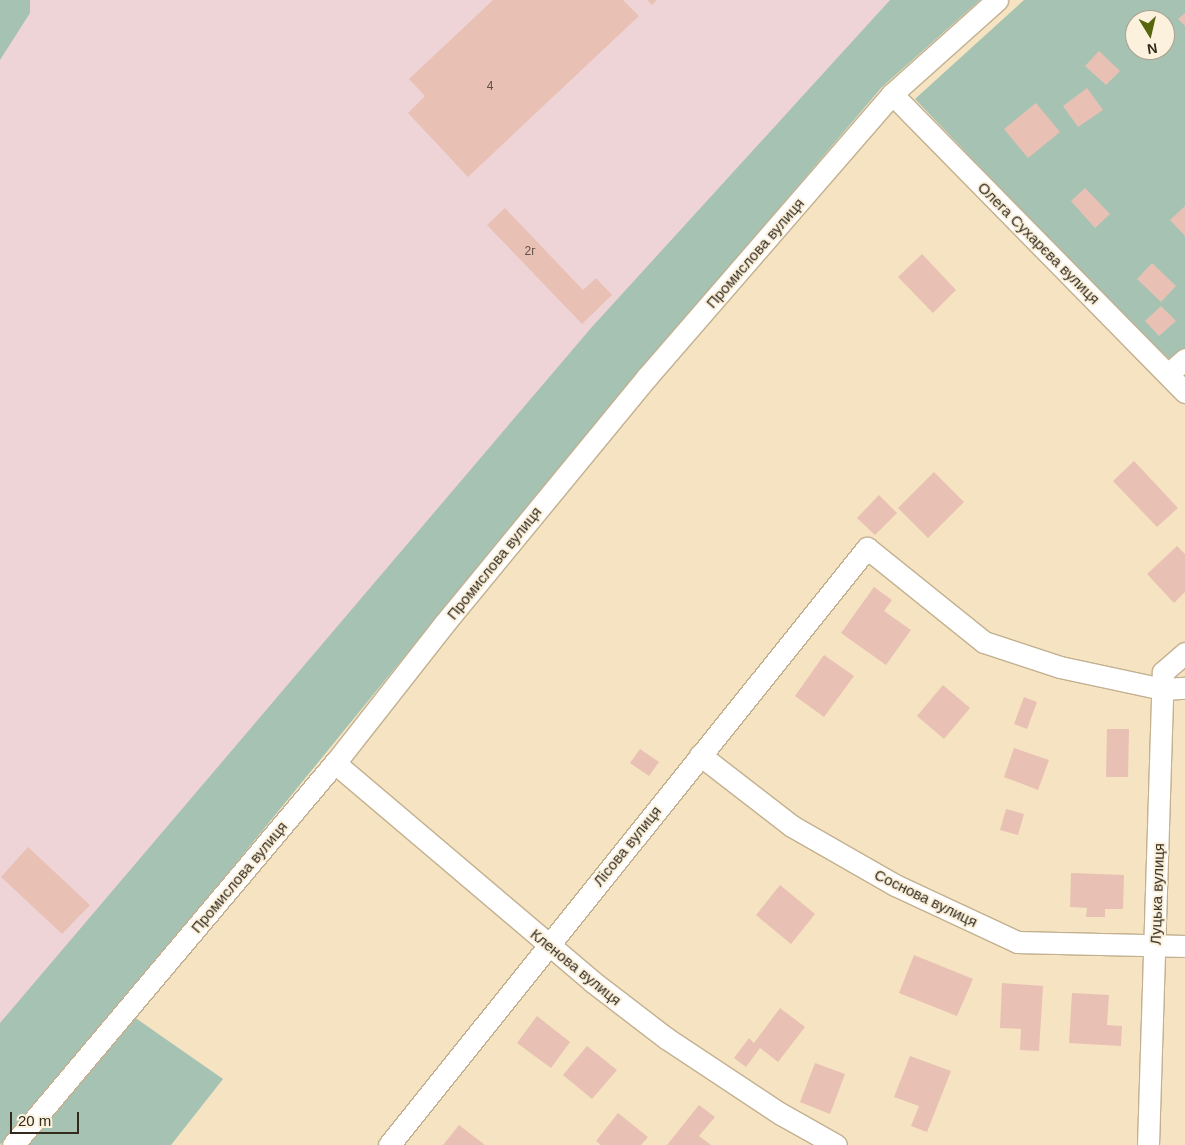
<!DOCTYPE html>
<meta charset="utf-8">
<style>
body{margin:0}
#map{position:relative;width:1185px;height:1145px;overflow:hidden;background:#f5e3c1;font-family:Arial,sans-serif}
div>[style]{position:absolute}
.industrial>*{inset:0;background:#eed4d7}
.green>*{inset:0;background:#a5c2b3}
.building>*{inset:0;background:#e8c1b4}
.roads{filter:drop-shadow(1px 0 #c2b090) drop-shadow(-1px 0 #c2b090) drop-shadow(0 1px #c2b090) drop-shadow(0 -1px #c2b090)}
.street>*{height:21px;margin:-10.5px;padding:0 10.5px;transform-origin:10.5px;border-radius:10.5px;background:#fff}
span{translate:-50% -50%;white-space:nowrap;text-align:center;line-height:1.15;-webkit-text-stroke:4px #fcf1dd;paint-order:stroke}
.number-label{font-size:12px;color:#5f5043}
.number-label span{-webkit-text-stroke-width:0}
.street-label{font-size:15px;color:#312a1d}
.north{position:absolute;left:1125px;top:10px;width:50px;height:50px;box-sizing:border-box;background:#fcf1dd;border:1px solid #aba190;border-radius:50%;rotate:171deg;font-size:14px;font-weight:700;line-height:20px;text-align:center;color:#312a1d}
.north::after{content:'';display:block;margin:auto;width:18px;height:22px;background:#57660e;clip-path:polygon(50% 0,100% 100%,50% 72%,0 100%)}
.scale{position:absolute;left:10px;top:1112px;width:69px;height:22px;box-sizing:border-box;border:2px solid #312a1d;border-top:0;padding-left:6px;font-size:15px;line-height:18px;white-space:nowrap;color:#312a1d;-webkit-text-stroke:4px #fcf1dd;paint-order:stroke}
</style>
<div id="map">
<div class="industrial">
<i style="clip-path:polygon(0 0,890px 0,591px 328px,0 1023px)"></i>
</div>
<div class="green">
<i style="clip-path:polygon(0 0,30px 0,30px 13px,0 60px)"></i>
<i style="clip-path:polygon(890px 0,980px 0,882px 87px,642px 369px,439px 614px,113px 1014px,0 1145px,0 1023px,591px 328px)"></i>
<i style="clip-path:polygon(evenodd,1024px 0,1185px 0,1185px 374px,1112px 305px,915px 99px,1024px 0,1135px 20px,1165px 20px,1165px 50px,1135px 50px,1135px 20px)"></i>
<i style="clip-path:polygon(134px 1017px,223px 1079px,171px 1145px,25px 1145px)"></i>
</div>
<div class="building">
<i style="clip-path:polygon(493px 0,623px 0,639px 16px,468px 177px,408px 113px,425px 96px,409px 79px)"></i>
<i style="clip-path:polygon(647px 0,657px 0,652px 5px)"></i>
<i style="clip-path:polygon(1185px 13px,1185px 26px,1178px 19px)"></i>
<i style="clip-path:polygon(1099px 51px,1120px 71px,1106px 85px,1085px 66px)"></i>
<i style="clip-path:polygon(1087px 88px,1103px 110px,1078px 127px,1063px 106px)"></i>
<i style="clip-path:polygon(1036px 103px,1060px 132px,1028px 158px,1004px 129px)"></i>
<i style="clip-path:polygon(1085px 188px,1110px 214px,1095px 228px,1071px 201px)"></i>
<i style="clip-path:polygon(1185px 206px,1185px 236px,1170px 220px)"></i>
<i style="clip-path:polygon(505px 208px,583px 290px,596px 278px,612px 295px,582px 324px,487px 225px)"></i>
<i style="clip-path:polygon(922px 254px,956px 290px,933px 313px,898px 277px)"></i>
<i style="clip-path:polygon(1152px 263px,1176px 286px,1161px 302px,1137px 279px)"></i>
<i style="clip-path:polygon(1161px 306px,1176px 321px,1159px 336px,1145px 321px)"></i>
<i style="clip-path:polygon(1134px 461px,1178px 508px,1157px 527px,1113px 481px)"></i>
<i style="clip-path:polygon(934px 472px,964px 502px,928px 538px,898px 508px)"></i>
<i style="clip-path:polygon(879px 495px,897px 513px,875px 535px,857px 518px)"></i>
<i style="clip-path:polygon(1177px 546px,1185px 554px,1185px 592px,1174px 603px,1147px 574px)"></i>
<i style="clip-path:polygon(874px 587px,892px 600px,884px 611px,911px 630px,886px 665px,841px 633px)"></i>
<i style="clip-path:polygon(824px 655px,854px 676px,824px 717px,795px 696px)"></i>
<i style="clip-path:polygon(943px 685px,970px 708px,944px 739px,917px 716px)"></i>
<i style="clip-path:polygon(1024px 697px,1037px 702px,1027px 729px,1014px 724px)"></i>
<i style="clip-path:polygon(1107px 729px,1129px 729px,1128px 777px,1106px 777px)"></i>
<i style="clip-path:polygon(1014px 748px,1049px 760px,1038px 790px,1004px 777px)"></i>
<i style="clip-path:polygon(640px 749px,659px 762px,649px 776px,630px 763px)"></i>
<i style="clip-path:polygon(1006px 809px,1024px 814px,1018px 835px,1000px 830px)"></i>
<i style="clip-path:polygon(28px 847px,90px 905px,62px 934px,1px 877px)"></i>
<i style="clip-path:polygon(1071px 873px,1124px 875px,1123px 909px,1105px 909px,1105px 917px,1086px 917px,1087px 908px,1070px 907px)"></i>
<i style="clip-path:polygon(780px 885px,815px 914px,791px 944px,756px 915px)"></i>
<i style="clip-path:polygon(914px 955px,973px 979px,957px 1016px,899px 993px)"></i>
<i style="clip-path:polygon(1002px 983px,1043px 986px,1039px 1051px,1020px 1050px,1021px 1029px,1000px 1028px)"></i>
<i style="clip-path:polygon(1072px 993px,1109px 995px,1107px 1025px,1122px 1026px,1121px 1046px,1069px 1043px)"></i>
<i style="clip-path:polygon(780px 1008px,805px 1027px,778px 1062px,760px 1048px,746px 1067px,734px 1058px,749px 1038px,754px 1043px)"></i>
<i style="clip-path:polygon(537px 1016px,570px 1042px,551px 1068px,517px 1043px)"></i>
<i style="clip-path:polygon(587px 1046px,617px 1070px,592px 1099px,563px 1075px)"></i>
<i style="clip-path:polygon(910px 1056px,951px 1071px,927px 1132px,911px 1126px,919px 1106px,894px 1097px)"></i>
<i style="clip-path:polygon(815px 1063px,845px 1074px,830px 1114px,800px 1102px)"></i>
<i style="clip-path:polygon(699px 1105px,715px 1117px,699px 1136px,711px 1145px,667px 1145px)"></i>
<i style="clip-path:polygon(618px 1113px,648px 1137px,641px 1145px,601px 1145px,596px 1141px)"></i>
<i style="clip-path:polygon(459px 1125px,485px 1145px,443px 1145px)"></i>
</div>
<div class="roads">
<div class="street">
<i style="left:892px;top:94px;width:418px;rotate:45.5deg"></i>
<i style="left:1168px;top:374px;width:23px;rotate:-41deg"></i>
<i style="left:700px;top:755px;width:116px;rotate:37.7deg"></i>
<i style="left:792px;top:826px;width:119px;rotate:29.8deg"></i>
<i style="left:895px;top:885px;width:135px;rotate:25deg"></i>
<i style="left:1017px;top:942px;width:168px;rotate:1.4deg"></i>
<i style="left:335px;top:763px;width:338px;rotate:40.3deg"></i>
<i style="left:593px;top:982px;width:92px;rotate:37.5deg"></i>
<i style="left:666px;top:1038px;width:138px;rotate:33.5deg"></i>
<i style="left:781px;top:1114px;width:63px;rotate:29.4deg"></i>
<i style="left:13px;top:1145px;width:500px;rotate:-49.9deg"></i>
<i style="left:335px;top:763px;width:177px;rotate:-51.9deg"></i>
<i style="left:444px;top:624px;width:320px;rotate:-50.6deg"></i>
<i style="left:647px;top:377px;width:374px;rotate:-49.1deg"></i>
<i style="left:892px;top:94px;width:141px;rotate:-41.8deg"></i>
<i style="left:389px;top:1145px;width:765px;rotate:-51.32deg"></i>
<i style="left:867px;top:548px;width:150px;rotate:38.8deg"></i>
<i style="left:984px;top:642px;width:80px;rotate:18.2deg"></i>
<i style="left:1060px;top:667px;width:105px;rotate:12.1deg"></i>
<i style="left:1163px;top:689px;width:22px;rotate:-3deg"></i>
<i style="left:1148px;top:1145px;width:473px;rotate:-88.2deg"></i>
<i style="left:1163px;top:672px;width:29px;rotate:-41deg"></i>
</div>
</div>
<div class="number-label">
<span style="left:490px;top:87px">4</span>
<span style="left:530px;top:252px">2г</span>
</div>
<div class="street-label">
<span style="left:1039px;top:243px;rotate:45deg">Олега Сухарєва вулиця</span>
<span style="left:755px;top:253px;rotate:-49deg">Промислова вулиця</span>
<span style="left:494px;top:563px;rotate:-51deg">Промислова вулиця</span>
<span style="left:627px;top:846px;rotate:-51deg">Лісова вулиця</span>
<span style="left:239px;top:877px;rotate:-50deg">Промислова вулиця</span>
<span style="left:1157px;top:894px;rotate:-88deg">Луцька вулиця</span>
<span style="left:926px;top:898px;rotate:26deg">Соснова вулиця</span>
<span style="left:576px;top:967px;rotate:39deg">Кленова вулиця</span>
</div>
<div class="north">N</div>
<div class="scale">20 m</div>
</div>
